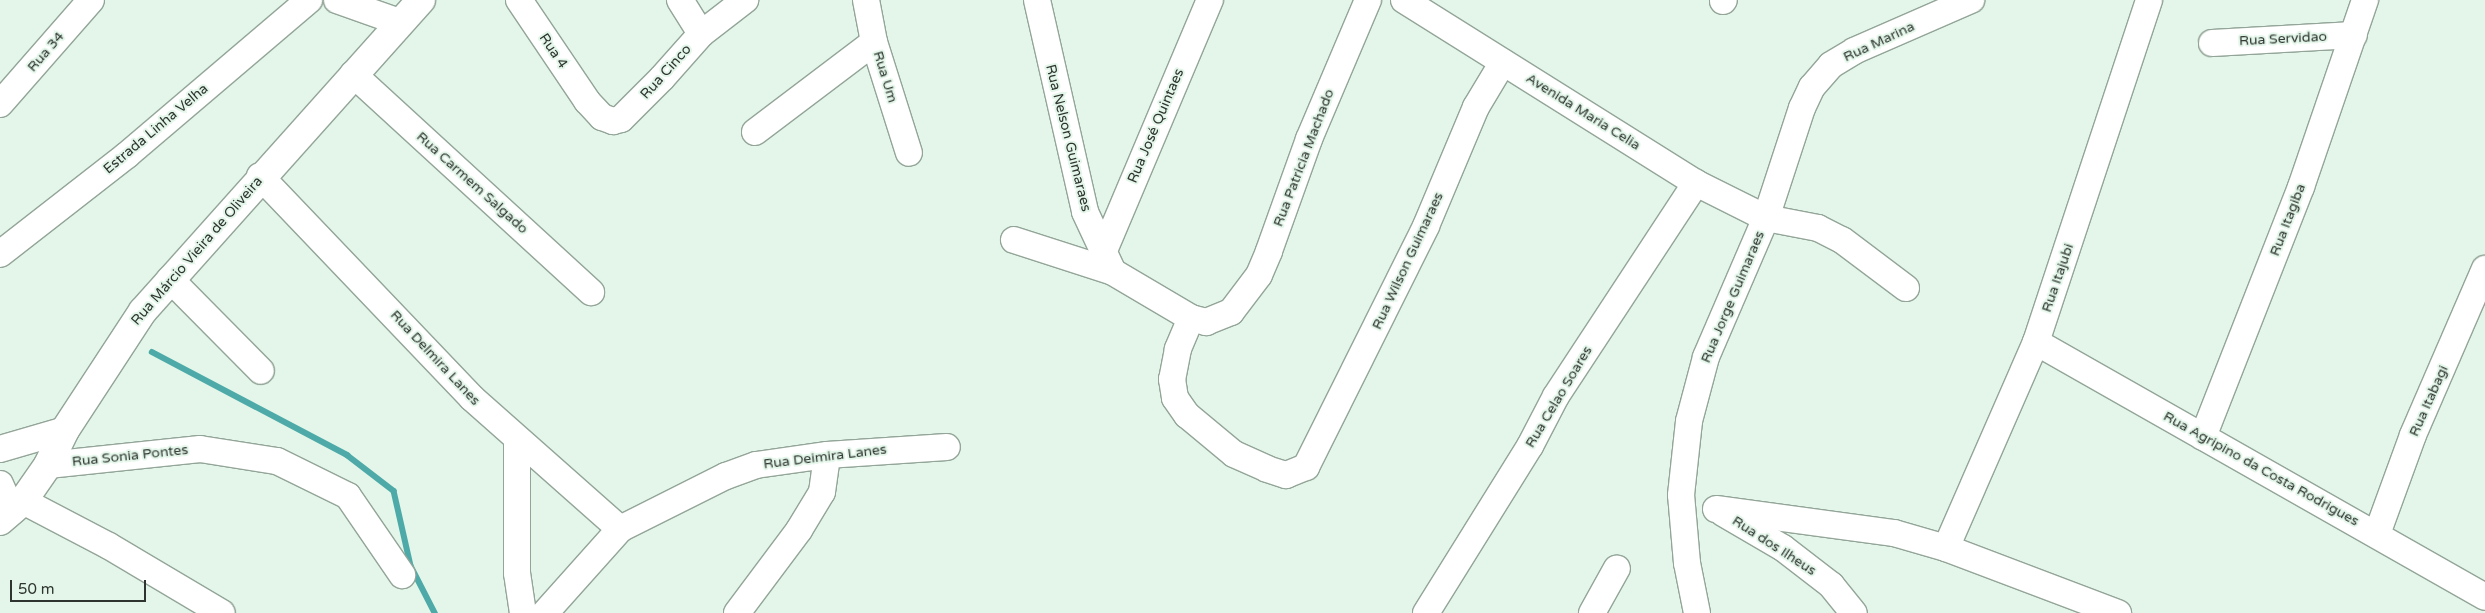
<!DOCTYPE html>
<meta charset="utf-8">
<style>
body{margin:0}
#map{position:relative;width:2485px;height:613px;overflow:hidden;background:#e3f6e9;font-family:"Varela Round",sans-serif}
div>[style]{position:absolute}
.stream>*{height:5.5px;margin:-2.75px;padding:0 2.75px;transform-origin:2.75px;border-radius:2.75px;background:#4eaaa8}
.roads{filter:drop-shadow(1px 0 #93a598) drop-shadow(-1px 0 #93a598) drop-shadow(0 1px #93a598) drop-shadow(0 -1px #93a598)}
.minor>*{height:26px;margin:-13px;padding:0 13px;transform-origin:13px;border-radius:13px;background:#fff}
.major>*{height:28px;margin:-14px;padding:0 14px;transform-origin:14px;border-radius:14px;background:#fff}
span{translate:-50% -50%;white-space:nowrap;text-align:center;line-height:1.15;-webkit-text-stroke:4px #e3f6e9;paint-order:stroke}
.street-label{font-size:14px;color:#2e3530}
.scale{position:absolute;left:10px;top:580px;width:136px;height:22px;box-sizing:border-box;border:2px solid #2e3530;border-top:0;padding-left:6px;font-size:15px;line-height:18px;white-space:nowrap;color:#2e3530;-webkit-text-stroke:4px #e3f6e9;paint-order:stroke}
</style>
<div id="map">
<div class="stream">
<i style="left:152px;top:352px;width:221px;rotate:27.8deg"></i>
<i style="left:347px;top:455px;width:59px;rotate:37.5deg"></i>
<i style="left:394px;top:491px;width:77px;rotate:77.2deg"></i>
<i style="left:411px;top:566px;width:53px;rotate:62.9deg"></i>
</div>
<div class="roads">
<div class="minor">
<i style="left:337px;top:0;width:66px;rotate:19.5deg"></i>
<i style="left:519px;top:0;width:122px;rotate:56deg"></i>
<i style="left:587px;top:101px;width:22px;rotate:47deg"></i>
<i style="left:602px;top:117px;width:12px;rotate:20deg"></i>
<i style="left:613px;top:121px;width:8px;rotate:-14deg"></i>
<i style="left:621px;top:119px;width:58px;rotate:-45deg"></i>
<i style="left:662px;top:78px;width:59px;rotate:-48.4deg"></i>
<i style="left:701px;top:34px;width:56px;rotate:-37.7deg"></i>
<i style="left:680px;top:0;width:40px;rotate:58deg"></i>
<i style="left:866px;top:0;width:43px;rotate:79.2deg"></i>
<i style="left:874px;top:42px;width:116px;rotate:72.5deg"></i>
<i style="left:1037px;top:0;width:217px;rotate:77.2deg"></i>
<i style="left:1085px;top:212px;width:66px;rotate:65deg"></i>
<i style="left:1404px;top:0;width:345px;rotate:32.1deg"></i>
<i style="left:1696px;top:183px;width:78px;rotate:26.6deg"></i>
<i style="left:1766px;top:218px;width:53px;rotate:10.9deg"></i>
<i style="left:1818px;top:228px;width:27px;rotate:27deg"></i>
<i style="left:1842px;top:240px;width:80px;rotate:36.9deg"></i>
<i style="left:1723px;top:1px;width:1px;rotate:-45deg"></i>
<i style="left:2212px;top:43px;width:142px;rotate:-3.2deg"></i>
<i style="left:353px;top:74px;width:323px;rotate:42.5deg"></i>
<i style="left:0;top:104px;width:138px;rotate:-48.8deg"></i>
<i style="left:755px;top:132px;width:149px;rotate:-37.1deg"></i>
<i style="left:260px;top:176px;width:307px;rotate:46.3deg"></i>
<i style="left:472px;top:398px;width:198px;rotate:41.5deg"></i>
<i style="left:1014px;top:240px;width:104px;rotate:17.9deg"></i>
<i style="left:1113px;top:272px;width:91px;rotate:30.5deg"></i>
<i style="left:1191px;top:318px;width:16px;rotate:15deg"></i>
<i style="left:1206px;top:322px;width:27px;rotate:-22deg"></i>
<i style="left:1231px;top:312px;width:46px;rotate:-52.9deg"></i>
<i style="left:1259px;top:275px;width:26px;rotate:-67deg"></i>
<i style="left:1269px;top:251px;width:119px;rotate:-70.3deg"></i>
<i style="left:1309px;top:139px;width:151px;rotate:-67deg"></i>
<i style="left:1103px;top:253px;width:275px;rotate:-67.1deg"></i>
<i style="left:0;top:254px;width:161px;rotate:-37.9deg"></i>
<i style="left:127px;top:155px;width:239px;rotate:-40.4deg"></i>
<i style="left:170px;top:279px;width:129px;rotate:45.3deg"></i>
<i style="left:1191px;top:318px;width:34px;rotate:113deg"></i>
<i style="left:1178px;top:349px;width:31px;rotate:101deg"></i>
<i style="left:1172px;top:379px;width:19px;rotate:81deg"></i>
<i style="left:1175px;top:398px;width:21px;rotate:55deg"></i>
<i style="left:1187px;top:415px;width:61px;rotate:39.7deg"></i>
<i style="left:1234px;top:454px;width:36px;rotate:24deg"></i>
<i style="left:1267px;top:469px;width:20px;rotate:18deg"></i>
<i style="left:1286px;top:475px;width:22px;rotate:-22deg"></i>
<i style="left:1306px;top:467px;width:269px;rotate:-63.5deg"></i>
<i style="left:1426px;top:226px;width:129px;rotate:-67.2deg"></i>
<i style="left:1476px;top:107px;width:52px;rotate:-59deg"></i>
<i style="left:2036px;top:342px;width:516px;rotate:29.59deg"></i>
<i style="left:2203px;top:437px;width:269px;rotate:-68.6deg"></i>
<i style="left:2301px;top:187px;width:198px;rotate:-71.1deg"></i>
<i style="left:517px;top:439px;width:134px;rotate:90deg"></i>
<i style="left:517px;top:573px;width:40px;rotate:81.5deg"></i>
<i style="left:0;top:449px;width:68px;rotate:-16.3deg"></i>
<i style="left:48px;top:465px;width:153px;rotate:-6deg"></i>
<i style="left:200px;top:449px;width:78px;rotate:8.9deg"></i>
<i style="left:277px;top:461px;width:79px;rotate:26.2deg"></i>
<i style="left:348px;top:496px;width:96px;rotate:55.6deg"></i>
<i style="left:0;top:484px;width:30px;rotate:66deg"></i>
<i style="left:23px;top:501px;width:97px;rotate:27.6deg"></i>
<i style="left:109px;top:546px;width:131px;rotate:30.7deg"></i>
<i style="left:1716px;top:509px;width:180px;rotate:7.7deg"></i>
<i style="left:1894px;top:533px;width:54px;rotate:16.1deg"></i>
<i style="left:1946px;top:548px;width:184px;rotate:20.7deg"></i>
<i style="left:1723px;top:513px;width:69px;rotate:30.3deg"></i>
<i style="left:1783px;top:548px;width:61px;rotate:37.6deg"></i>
<i style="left:1831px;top:585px;width:36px;rotate:51deg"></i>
<i style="left:2377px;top:534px;width:105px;rotate:-70deg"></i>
<i style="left:2413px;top:435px;width:181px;rotate:-66.6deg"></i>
<i style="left:1946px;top:548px;width:225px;rotate:-66.4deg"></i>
<i style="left:2036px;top:342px;width:360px;rotate:-71.7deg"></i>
<i style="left:545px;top:613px;width:113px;rotate:-48.2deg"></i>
<i style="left:620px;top:529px;width:119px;rotate:-26.6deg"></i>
<i style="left:726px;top:476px;width:32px;rotate:-20deg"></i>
<i style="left:756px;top:465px;width:72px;rotate:-8deg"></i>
<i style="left:827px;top:455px;width:120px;rotate:-3.8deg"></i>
<i style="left:737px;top:613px;width:104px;rotate:-53.2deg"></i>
<i style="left:799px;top:530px;width:44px;rotate:-58.8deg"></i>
<i style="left:822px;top:492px;width:37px;rotate:-82deg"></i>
<i style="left:1426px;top:613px;width:197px;rotate:-58.1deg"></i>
<i style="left:1530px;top:446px;width:56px;rotate:-62.5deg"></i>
<i style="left:1556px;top:396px;width:255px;rotate:-56.7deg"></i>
<i style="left:1592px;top:613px;width:51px;rotate:-60.9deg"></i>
<i style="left:1697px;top:613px;width:51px;rotate:-101.3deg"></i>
<i style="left:1687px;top:563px;width:68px;rotate:-95deg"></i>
<i style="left:1681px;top:495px;width:74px;rotate:-83.8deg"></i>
<i style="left:1689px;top:421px;width:66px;rotate:-75.1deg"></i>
<i style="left:1706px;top:357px;width:151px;rotate:-66.7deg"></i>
<i style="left:1766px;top:218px;width:116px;rotate:-71.9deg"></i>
<i style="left:1802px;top:108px;width:23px;rotate:-65deg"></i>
<i style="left:1812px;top:87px;width:29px;rotate:-49deg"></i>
<i style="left:1831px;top:65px;width:27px;rotate:-31deg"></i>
<i style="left:1854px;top:51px;width:128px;rotate:-23.6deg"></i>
</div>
<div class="major">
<i style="left:0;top:521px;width:30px;rotate:-41deg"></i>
<i style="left:23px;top:501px;width:44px;rotate:-55.2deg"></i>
<i style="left:48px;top:465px;width:39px;rotate:-64deg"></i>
<i style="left:65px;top:430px;width:142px;rotate:-56.8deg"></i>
<i style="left:143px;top:311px;width:417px;rotate:-48.2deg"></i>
</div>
</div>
<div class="street-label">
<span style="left:2283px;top:39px;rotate:-3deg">Rua Servidao</span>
<span style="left:1879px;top:42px;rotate:-25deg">Rua Marina</span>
<span style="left:553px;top:51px;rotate:56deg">Rua 4</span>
<span style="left:46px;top:52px;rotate:-49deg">Rua 34</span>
<span style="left:666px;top:72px;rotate:-48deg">Rua Cinco</span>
<span style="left:885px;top:77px;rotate:73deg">Rua Um</span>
<span style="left:1583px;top:112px;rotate:32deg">Avenida Maria Celia</span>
<span style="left:1156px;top:126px;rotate:-67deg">Rua José Quintaes</span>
<span style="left:156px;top:129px;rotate:-40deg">Estrada Linha Velha</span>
<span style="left:1068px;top:138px;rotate:76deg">Rua Nelson Guimaraes</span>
<span style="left:1304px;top:158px;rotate:-69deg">Rua Patricia Machado</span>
<span style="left:472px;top:183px;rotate:42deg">Rua Carmem Salgado</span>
<span style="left:2288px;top:220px;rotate:-69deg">Rua Itagiba</span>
<span style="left:197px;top:251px;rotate:-49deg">Rua Márcio Vieira de Oliveira</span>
<span style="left:1408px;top:261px;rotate:-65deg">Rua Wilson Guimaraes</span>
<span style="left:2058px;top:278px;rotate:-71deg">Rua Itajubi</span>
<span style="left:1733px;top:297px;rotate:-67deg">Rua Jorge Guimaraes</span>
<span style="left:435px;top:358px;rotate:47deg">Rua Delmira Lanes</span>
<span style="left:1559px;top:397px;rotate:-59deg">Rua Celao Soares</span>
<span style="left:2429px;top:401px;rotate:-66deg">Rua Itabagi</span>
<span style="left:130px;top:456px;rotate:-6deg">Rua Sonia Pontes</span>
<span style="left:825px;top:457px;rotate:-7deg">Rua Deimira Lanes</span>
<span style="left:2261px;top:469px;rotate:29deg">Rua Agripino da Costa Rodrigues</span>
<span style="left:1774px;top:546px;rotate:33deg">Rua dos Ilheus</span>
</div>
<div class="scale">50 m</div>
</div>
